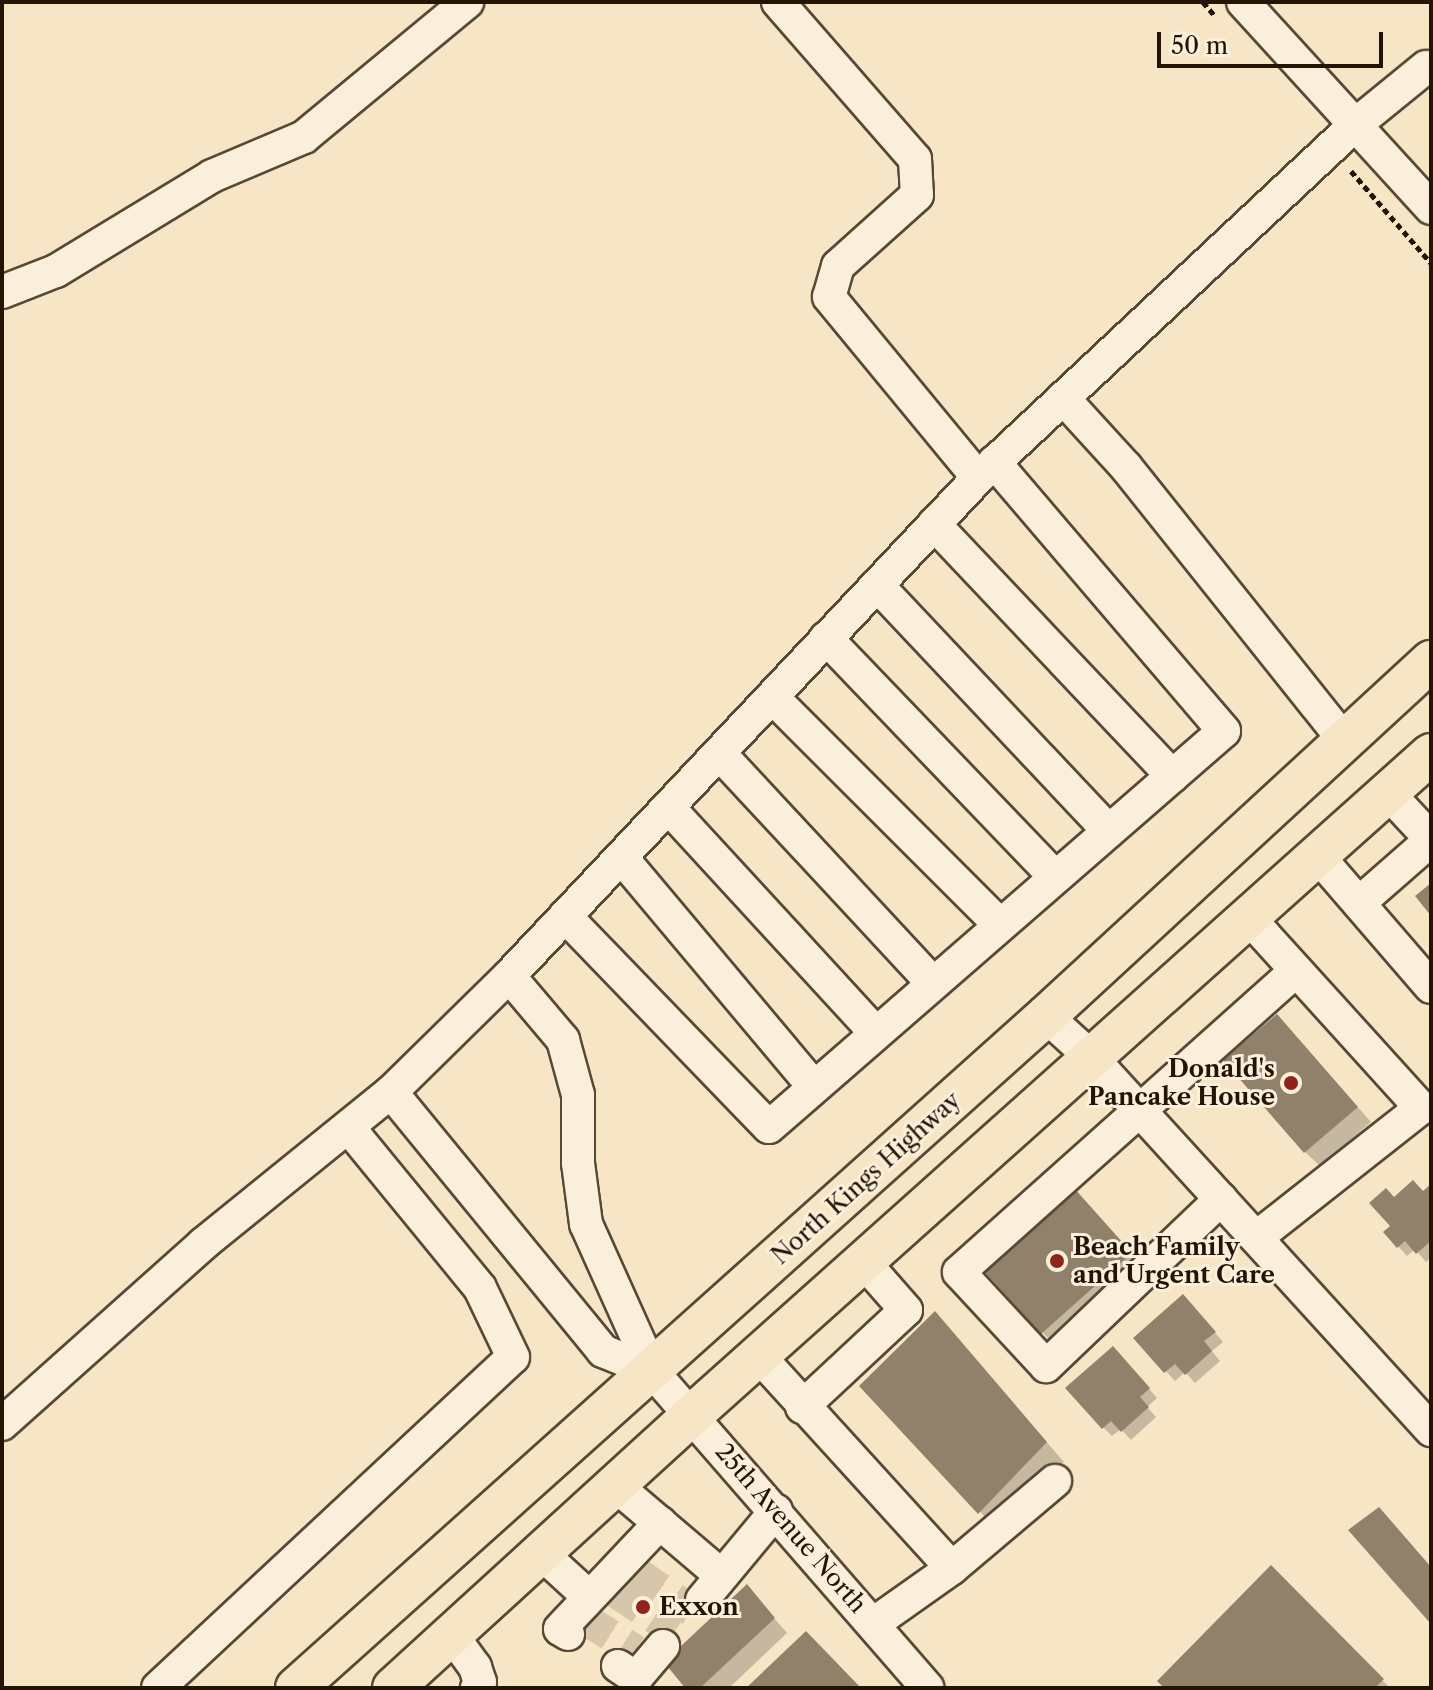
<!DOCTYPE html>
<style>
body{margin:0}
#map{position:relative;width:1433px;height:1690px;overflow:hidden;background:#f7e6c6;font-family:"Libre Caslon Text",serif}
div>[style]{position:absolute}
.shadow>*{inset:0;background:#0003}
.building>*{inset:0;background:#91816a}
.minor-tunnel>*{height:32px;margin-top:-16px;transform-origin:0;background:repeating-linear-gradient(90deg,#d7c6a9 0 32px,transparent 0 48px)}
.path>*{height:5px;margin-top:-2.5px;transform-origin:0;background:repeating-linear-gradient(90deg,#231406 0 6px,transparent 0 10px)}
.roads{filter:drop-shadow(2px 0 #584836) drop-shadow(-2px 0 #584836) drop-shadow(0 2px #584836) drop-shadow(0 -2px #584836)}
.minor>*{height:32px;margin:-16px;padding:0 16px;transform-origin:16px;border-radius:16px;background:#faefda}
.major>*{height:40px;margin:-20px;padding:0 20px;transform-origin:20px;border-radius:20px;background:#f7e6c6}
.dots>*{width:22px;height:22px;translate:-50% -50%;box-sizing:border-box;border:4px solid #faefda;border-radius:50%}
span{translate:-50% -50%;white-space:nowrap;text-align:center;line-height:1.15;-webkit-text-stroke:6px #faefda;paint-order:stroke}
.poi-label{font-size:24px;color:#231406;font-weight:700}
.right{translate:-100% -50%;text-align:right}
.left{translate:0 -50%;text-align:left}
.street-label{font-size:24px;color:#231406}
.frame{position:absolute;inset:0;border:4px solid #231406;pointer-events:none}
.scale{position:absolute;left:1157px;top:32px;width:226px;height:36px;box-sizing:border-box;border:4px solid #231406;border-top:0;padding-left:10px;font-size:24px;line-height:28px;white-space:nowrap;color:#231406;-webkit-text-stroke:6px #faefda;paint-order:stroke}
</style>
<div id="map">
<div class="shadow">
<i style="clip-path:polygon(1277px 1016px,1371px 1122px,1320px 1166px,1305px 1152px)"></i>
<i style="clip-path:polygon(1431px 1187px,1431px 1257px,1426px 1262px,1415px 1249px,1407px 1256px,1385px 1232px,1392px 1226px,1394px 1199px,1424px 1194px)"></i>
<i style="clip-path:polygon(1088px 1205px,1144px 1268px,1056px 1346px,1042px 1332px)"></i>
<i style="clip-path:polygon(1192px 1306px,1223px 1342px,1212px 1351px,1220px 1361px,1195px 1383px,1185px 1372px,1175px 1381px,1136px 1338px)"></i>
<i style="clip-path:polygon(935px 1314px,1064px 1462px,998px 1531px,862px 1386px)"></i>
<i style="clip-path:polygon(1122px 1358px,1157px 1398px,1147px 1407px,1156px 1417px,1131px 1440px,1121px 1429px,1112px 1436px,1103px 1427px)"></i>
<i style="clip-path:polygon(1271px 1568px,1390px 1688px,1166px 1688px)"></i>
<i style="clip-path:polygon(747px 1587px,787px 1633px,729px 1688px,687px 1688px)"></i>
</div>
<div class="building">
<i style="clip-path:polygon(1431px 883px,1431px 916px,1415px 896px)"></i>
<i style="clip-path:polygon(1277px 1014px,1358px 1107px,1304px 1153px,1223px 1060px)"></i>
<i style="clip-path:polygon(1413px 1180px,1423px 1191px,1431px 1184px,1431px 1241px,1416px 1254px,1405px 1241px,1397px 1248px,1383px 1232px,1390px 1226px,1369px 1203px,1386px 1188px,1394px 1197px)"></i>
<i style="clip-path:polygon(1074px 1188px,1132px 1253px,1041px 1334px,983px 1270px)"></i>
<i style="clip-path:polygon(1183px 1294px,1216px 1332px,1204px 1341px,1212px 1351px,1185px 1375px,1175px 1364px,1164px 1373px,1133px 1338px)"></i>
<i style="clip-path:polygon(935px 1311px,1047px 1442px,978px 1514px,859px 1386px)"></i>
<i style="clip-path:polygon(1113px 1346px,1150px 1388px,1140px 1397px,1149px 1407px,1121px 1432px,1111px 1421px,1102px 1429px,1065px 1388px)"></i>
<i style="clip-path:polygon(1379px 1507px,1431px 1567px,1431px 1624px,1348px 1530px)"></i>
<i style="clip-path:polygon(1271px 1565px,1384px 1679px,1375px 1688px,1164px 1688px,1157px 1681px)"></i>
<i style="clip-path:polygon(747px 1584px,775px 1618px,700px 1688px,685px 1688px,664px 1662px)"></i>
<i style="clip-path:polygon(806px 1631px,861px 1688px,746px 1688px)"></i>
</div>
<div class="minor-tunnel">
<i style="left:634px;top:1571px;width:70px;rotate:34.6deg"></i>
<i style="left:614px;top:1591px;width:73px;rotate:33.3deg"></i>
<i style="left:583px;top:1618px;width:62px;rotate:31.9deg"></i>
</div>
<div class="path">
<i style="left:1203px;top:2px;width:18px;rotate:49deg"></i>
<i style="left:1351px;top:171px;width:122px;rotate:49deg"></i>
</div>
<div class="roads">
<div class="minor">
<i style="left:778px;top:2px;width:208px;rotate:48.9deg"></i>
<i style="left:915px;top:159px;width:36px;rotate:87deg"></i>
<i style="left:917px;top:195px;width:106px;rotate:138.1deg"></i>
<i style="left:838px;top:266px;width:32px;rotate:106deg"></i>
<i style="left:829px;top:297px;width:234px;rotate:50.5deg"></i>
<i style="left:1243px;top:2px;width:279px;rotate:47.6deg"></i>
<i style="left:2px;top:292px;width:58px;rotate:-21.3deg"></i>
<i style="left:56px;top:271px;width:183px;rotate:-31.3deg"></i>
<i style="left:212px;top:176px;width:100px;rotate:-23deg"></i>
<i style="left:304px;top:137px;width:212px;rotate:-39.6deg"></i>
<i style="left:1063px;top:398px;width:93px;rotate:47.6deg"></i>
<i style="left:1126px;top:467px;width:349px;rotate:51.4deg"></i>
<i style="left:934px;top:524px;width:347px;rotate:46.6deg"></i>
<i style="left:877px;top:585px;width:338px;rotate:46.7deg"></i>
<i style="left:826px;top:638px;width:331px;rotate:46.2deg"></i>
<i style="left:772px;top:697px;width:322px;rotate:45deg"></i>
<i style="left:719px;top:753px;width:314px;rotate:47.1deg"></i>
<i style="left:1388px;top:793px;width:63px;rotate:46.9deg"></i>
<i style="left:668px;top:807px;width:307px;rotate:47.4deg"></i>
<i style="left:1317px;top:855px;width:174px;rotate:49.2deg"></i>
<i style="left:621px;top:857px;width:300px;rotate:50deg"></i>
<i style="left:1359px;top:903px;width:96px;rotate:-41.2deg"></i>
<i style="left:565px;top:916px;width:293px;rotate:46deg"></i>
<i style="left:769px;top:1127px;width:603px;rotate:-41.03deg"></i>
<i style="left:1224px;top:731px;width:354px;rotate:-130.5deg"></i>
<i style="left:1248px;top:917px;width:258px;rotate:47.8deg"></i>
<i style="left:1421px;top:1108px;width:210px;rotate:141.8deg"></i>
<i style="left:509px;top:976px;width:84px;rotate:49.8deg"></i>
<i style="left:563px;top:1040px;width:57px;rotate:74.7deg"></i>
<i style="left:578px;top:1095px;width:68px;rotate:90deg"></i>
<i style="left:578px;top:1163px;width:62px;rotate:82.5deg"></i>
<i style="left:586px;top:1224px;width:161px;rotate:65.8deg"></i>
<i style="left:652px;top:1371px;width:420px;rotate:49deg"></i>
<i style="left:1046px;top:1016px;width:61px;rotate:42.3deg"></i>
<i style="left:1091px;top:1057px;width:505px;rotate:47.65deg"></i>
<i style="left:391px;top:1092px;width:335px;rotate:50.7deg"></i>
<i style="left:603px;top:1351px;width:53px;rotate:22.2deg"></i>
<i style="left:1221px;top:1199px;width:242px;rotate:136.3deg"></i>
<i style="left:1046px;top:1366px;width:128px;rotate:-132.8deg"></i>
<i style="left:959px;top:1272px;width:452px;rotate:-41.8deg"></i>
<i style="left:758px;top:1355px;width:288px;rotate:47.7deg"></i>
<i style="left:802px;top:1407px;width:142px;rotate:-43deg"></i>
<i style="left:906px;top:1310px;width:65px;rotate:-131.3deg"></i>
<i style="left:2px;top:1424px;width:270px;rotate:-41.8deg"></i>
<i style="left:203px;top:1244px;width:242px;rotate:-39deg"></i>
<i style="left:391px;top:1092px;width:165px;rotate:-44.5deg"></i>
<i style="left:509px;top:976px;width:684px;rotate:-46.72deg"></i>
<i style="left:978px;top:478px;width:516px;rotate:-43.12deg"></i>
<i style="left:1355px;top:125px;width:92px;rotate:-39.2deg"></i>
<i style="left:615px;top:1485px;width:140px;rotate:40.4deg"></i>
<i style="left:541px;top:1553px;width:65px;rotate:42.5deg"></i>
<i style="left:702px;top:1600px;width:116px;rotate:-50.3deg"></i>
<i style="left:873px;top:1624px;width:97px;rotate:-35.3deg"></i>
<i style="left:952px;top:1568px;width:135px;rotate:-40.2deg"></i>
<i style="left:451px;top:1634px;width:41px;rotate:54deg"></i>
<i style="left:475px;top:1667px;width:16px;rotate:72deg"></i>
<i style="left:480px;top:1682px;width:7px;rotate:117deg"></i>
<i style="left:568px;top:1634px;width:9px;rotate:-148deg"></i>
<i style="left:560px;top:1629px;width:146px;rotate:-46.7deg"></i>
<i style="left:618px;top:1666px;width:22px;rotate:34deg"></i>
<i style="left:636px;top:1678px;width:42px;rotate:-49.8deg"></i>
<i style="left:158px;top:1688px;width:485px;rotate:-43deg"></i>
<i style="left:513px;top:1357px;width:76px;rotate:-115.6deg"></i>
<i style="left:480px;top:1288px;width:208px;rotate:-129.3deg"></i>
</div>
<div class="major">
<i style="left:296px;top:1688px;width:1007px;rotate:-41.86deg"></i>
<i style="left:1046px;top:1016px;width:524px;rotate:-42.68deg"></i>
<i style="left:393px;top:1688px;width:406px;rotate:-42.4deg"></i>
<i style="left:693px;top:1414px;width:990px;rotate:-41.81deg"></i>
</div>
</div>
<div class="dots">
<i style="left:1291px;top:1083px;background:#8f2418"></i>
<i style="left:1057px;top:1261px;background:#8f2418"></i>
<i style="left:643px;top:1607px;background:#8f2418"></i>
</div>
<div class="poi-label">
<span class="right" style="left:1275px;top:1083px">Donald's<br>Pancake House</span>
<span class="left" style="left:1073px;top:1261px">Beach Family<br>and Urgent Care</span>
<span class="left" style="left:659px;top:1607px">Exxon</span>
</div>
<div class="street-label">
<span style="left:866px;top:1178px;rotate:-42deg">North Kings Highway</span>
<span style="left:791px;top:1528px;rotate:49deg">25th Avenue North</span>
</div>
<div class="frame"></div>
<div class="scale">50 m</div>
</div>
